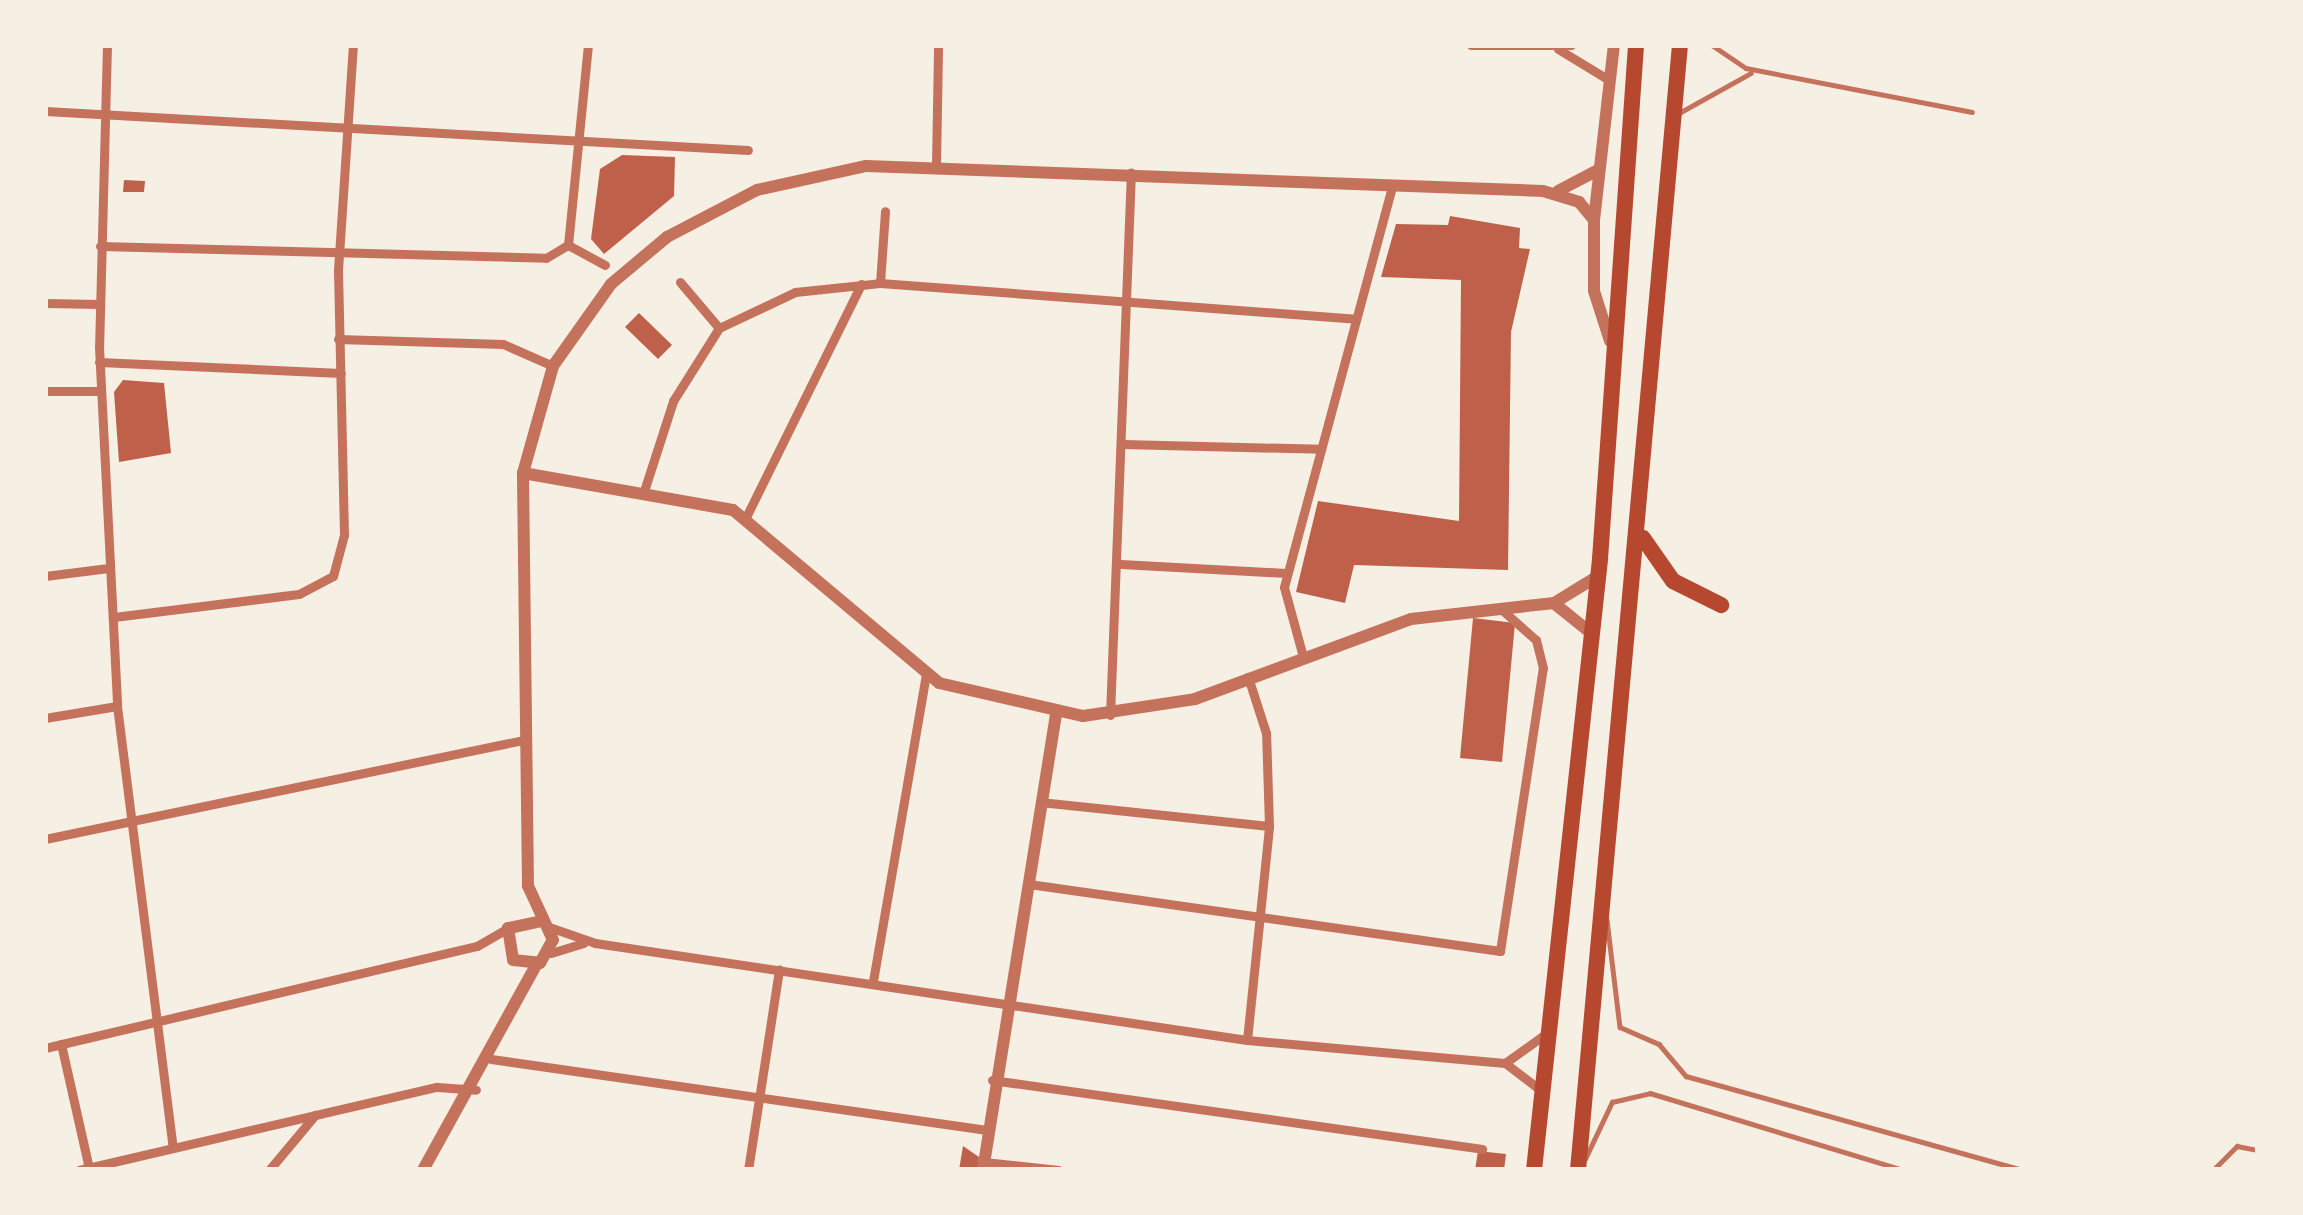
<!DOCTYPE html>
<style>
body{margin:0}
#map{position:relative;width:2303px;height:1215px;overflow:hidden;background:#f6efe4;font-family:"Golos Text",sans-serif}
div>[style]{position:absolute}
.building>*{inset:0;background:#bf614a}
.service>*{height:4.5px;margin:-2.25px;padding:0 2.25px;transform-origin:2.25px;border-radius:2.25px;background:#c5725c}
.minor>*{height:9px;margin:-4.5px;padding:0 4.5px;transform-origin:4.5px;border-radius:4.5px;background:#c5725c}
.tertiary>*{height:12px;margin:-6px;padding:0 6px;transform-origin:6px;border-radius:6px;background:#c5725c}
.trunk>*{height:16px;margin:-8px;padding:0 8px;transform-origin:8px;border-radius:8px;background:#b5482f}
span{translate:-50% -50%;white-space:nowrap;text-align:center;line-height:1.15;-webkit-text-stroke:12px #f6efe4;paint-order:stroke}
.frame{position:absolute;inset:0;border:48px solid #f6efe4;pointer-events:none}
</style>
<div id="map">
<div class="building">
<i style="clip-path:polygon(622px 155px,675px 157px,674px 196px,604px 254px,591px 239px,600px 169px)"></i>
<i style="clip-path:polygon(124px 180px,145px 181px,144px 192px,123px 192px)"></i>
<i style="clip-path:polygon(1450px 216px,1520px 228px,1519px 248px,1530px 249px,1511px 332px,1508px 570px,1354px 565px,1345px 603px,1296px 592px,1318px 501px,1459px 521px,1461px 280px,1381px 277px,1396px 224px,1448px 225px)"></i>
<i style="clip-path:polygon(639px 313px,672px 345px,658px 359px,625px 327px)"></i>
<i style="clip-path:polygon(123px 380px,164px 383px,171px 453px,119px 462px,114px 392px)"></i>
<i style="clip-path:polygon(1473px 618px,1515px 623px,1502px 762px,1460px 758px)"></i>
<i style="clip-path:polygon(963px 1146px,979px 1157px,978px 1170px,959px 1170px)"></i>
<i style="clip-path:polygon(1478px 1151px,1506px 1154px,1504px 1170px,1475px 1170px)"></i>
</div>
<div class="service">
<i style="left:1712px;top:45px;width:41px;rotate:34.1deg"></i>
<i style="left:1746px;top:68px;width:230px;rotate:11deg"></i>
<i style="left:1679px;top:113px;width:82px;rotate:-29.1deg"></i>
<i style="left:1607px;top:920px;width:108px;rotate:83.1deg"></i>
<i style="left:1620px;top:1027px;width:43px;rotate:23.6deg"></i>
<i style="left:1659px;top:1044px;width:42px;rotate:49.8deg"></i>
<i style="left:1686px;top:1076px;width:350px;rotate:15.6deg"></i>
<i style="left:1585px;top:1159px;width:63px;rotate:-64.7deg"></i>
<i style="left:1612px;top:1102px;width:39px;rotate:-13deg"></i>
<i style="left:1650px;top:1093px;width:264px;rotate:16.9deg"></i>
<i style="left:2213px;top:1170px;width:34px;rotate:-45deg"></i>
<i style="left:2237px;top:1146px;width:21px;rotate:11deg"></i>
</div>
<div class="minor">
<i style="left:107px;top:45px;width:302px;rotate:91.5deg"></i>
<i style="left:99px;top:347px;width:359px;rotate:87.1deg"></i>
<i style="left:117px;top:706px;width:445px;rotate:82.8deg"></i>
<i style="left:1471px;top:45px;width:100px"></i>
<i style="left:1558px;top:49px;width:60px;rotate:31.3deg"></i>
<i style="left:45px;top:111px;width:704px;rotate:3.18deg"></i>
<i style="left:936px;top:165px;width:120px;rotate:-89deg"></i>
<i style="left:568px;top:245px;width:201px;rotate:-84.3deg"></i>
<i style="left:568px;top:245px;width:42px;rotate:28.4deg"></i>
<i style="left:100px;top:246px;width:446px;rotate:1.5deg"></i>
<i style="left:546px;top:258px;width:26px;rotate:-31deg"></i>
<i style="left:680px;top:282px;width:60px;rotate:49.7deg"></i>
<i style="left:880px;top:283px;width:72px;rotate:-86deg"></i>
<i style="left:45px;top:303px;width:54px;rotate:1.1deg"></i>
<i style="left:338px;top:339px;width:165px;rotate:1.7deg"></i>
<i style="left:503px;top:344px;width:55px;rotate:23.7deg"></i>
<i style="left:99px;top:362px;width:242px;rotate:2.6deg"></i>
<i style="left:45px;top:391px;width:55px"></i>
<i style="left:1123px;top:444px;width:198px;rotate:1.4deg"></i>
<i style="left:644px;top:491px;width:95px;rotate:-72.1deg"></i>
<i style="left:673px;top:401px;width:86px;rotate:-57.8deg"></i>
<i style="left:719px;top:328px;width:84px;rotate:-25.3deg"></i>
<i style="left:795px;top:292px;width:85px;rotate:-6deg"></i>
<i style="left:880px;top:283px;width:477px;rotate:4.3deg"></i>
<i style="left:746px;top:517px;width:260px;rotate:-63.7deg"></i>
<i style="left:1121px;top:564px;width:165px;rotate:3.1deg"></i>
<i style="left:45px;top:576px;width:64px;rotate:-7.1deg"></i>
<i style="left:114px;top:617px;width:186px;rotate:-7.1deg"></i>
<i style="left:299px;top:594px;width:38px;rotate:-28deg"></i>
<i style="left:333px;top:576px;width:42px;rotate:-75deg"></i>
<i style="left:344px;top:535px;width:265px;rotate:-91.3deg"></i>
<i style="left:338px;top:270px;width:225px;rotate:-86.2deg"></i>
<i style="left:1302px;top:653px;width:68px;rotate:-105.3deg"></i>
<i style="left:1284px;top:587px;width:414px;rotate:-74.9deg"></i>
<i style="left:1110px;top:715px;width:543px;rotate:-87.79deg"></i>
<i style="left:45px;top:718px;width:73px;rotate:-9.5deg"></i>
<i style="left:1040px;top:802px;width:230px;rotate:6deg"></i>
<i style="left:45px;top:839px;width:488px;rotate:-11.7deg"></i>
<i style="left:1029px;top:884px;width:476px;rotate:8.1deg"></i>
<i style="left:1500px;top:951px;width:286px;rotate:-81.4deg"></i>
<i style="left:1543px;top:668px;width:29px;rotate:-104deg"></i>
<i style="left:1536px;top:640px;width:48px;rotate:-138.4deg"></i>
<i style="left:549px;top:927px;width:49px;rotate:19.2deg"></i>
<i style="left:595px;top:943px;width:659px;rotate:8.46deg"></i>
<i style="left:1247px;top:1040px;width:259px;rotate:5.1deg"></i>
<i style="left:1505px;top:1063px;width:43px;rotate:37.4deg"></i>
<i style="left:551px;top:953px;width:34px;rotate:-17deg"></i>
<i style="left:873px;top:981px;width:312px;rotate:-80.2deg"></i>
<i style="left:1247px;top:1040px;width:215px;rotate:-84.1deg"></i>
<i style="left:1269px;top:826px;width:93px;rotate:-91.8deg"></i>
<i style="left:1266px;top:733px;width:59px;rotate:-107.8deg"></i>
<i style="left:61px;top:1044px;width:127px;rotate:77.3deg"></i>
<i style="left:45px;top:1048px;width:444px;rotate:-13.3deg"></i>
<i style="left:477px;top:946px;width:36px;rotate:-30deg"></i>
<i style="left:491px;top:1059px;width:501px;rotate:8.15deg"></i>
<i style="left:1505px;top:1063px;width:48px;rotate:-35.7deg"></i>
<i style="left:992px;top:1080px;width:495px;rotate:8deg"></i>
<i style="left:984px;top:1162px;width:75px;rotate:6.1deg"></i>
<i style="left:79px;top:1170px;width:367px;rotate:-13.1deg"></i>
<i style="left:437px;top:1087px;width:39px;rotate:4deg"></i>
<i style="left:269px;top:1170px;width:72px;rotate:-50.1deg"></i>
<i style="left:748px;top:1170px;width:203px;rotate:-81.2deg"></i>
</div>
<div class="tertiary">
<i style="left:1558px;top:191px;width:45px;rotate:-27.7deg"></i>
<i style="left:1610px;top:341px;width:52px;rotate:-107.7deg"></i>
<i style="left:1594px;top:291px;width:71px;rotate:-90deg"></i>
<i style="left:1594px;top:220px;width:176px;rotate:-83.5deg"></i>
<i style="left:523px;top:473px;width:213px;rotate:10deg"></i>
<i style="left:733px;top:510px;width:269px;rotate:40deg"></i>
<i style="left:939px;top:683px;width:148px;rotate:12.9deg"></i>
<i style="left:1083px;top:716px;width:113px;rotate:-8.6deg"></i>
<i style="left:1195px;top:699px;width:230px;rotate:-20.3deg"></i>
<i style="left:1411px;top:619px;width:144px;rotate:-6.4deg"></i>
<i style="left:1554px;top:603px;width:52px;rotate:-31.5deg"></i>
<i style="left:1555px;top:604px;width:48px;rotate:39deg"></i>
<i style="left:542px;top:921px;width:35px;rotate:168deg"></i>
<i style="left:508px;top:928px;width:32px;rotate:81deg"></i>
<i style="left:513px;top:960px;width:27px;rotate:6deg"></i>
<i style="left:540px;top:963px;width:26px;rotate:-61deg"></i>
<i style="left:553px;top:940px;width:60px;rotate:-114.8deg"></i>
<i style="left:528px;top:886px;width:413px;rotate:-90.7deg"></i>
<i style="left:523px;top:473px;width:111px;rotate:-74.3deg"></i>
<i style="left:553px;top:366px;width:100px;rotate:-54.7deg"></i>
<i style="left:611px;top:284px;width:73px;rotate:-40deg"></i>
<i style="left:667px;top:237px;width:102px;rotate:-27.6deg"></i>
<i style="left:757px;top:190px;width:112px;rotate:-12.4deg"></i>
<i style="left:866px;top:166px;width:677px;rotate:2.11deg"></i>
<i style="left:1543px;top:191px;width:38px;rotate:17deg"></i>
<i style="left:1579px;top:202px;width:23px;rotate:50deg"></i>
<i style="left:423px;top:1170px;width:234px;rotate:-61.1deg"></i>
<i style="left:983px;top:1170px;width:464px;rotate:-80.9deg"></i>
</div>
<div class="trunk">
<i style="left:1643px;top:538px;width:52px;rotate:55.1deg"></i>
<i style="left:1673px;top:581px;width:54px;rotate:26.6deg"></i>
<i style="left:1534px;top:1170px;width:615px;rotate:-83.83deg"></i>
<i style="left:1600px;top:559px;width:515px;rotate:-85.99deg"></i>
<i style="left:1578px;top:1170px;width:1130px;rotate:-84.82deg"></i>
</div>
<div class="frame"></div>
</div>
